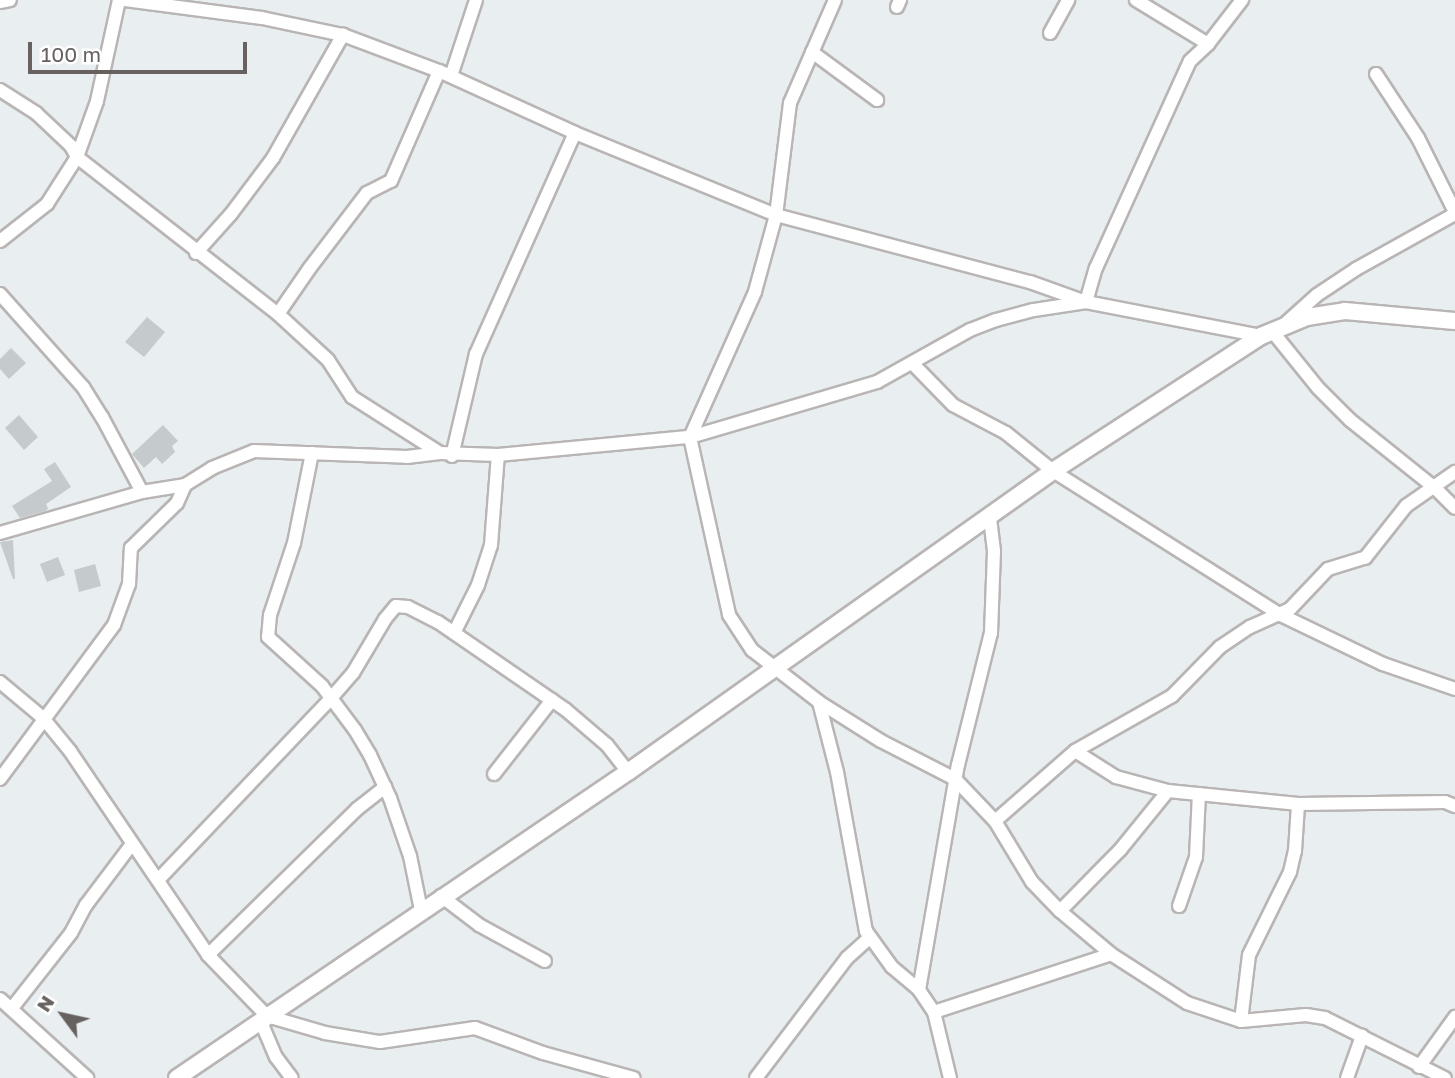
<!DOCTYPE html>
<style>
body{margin:0}
#map{position:relative;width:1455px;height:1078px;overflow:hidden;background:#e9eef0;font-family:"Golos Text",sans-serif}
div>[style]{position:absolute}
.building>*{inset:0;background:#c5cacc}
.roads{filter:drop-shadow(2px 0 #b9b5b4) drop-shadow(-2px 0 #b9b5b4) drop-shadow(0 2px #b9b5b4) drop-shadow(0 -2px #b9b5b4)}
.street>*{height:12px;margin:-6px;padding:0 6px;transform-origin:6px;border-radius:6px;background:#fff}
.secondary>*{height:16px;margin:-8px;padding:0 8px;transform-origin:8px;border-radius:8px;background:#fff}
span{translate:-50% -50%;white-space:nowrap;text-align:center;line-height:1.15;-webkit-text-stroke:5px #fff;paint-order:stroke}
.north{position:absolute;left:28px;top:980px;width:70px;height:70px;-webkit-text-stroke:5px #fff;paint-order:stroke;rotate:303deg;font-size:19px;font-weight:700;line-height:28px;text-align:center;color:#676160}
.north::after{content:'';display:block;margin:auto;width:24px;height:32px;background:#676160;clip-path:polygon(50% 0,100% 100%,50% 72%,0 100%)}
.scale{position:absolute;left:28px;top:42px;width:219px;height:32px;box-sizing:border-box;border:4px solid #676160;border-top:0;padding-left:9px;font-size:21px;line-height:24px;white-space:nowrap;color:#676160;-webkit-text-stroke:5px #fff;paint-order:stroke}
</style>
<div id="map">
<div class="building">
<i style="clip-path:polygon(147px 317px,165px 332px,144px 357px,125px 342px)"></i>
<i style="clip-path:polygon(11px 348px,26px 363px,9px 379px,0 369px,0 359px)"></i>
<i style="clip-path:polygon(19px 415px,38px 437px,24px 450px,5px 428px)"></i>
<i style="clip-path:polygon(163px 425px,178px 441px,172px 446px,175px 452px,162px 464px,156px 457px,144px 468px,132px 454px)"></i>
<i style="clip-path:polygon(55px 462px,71px 487px,46px 504px,48px 509px,45px 511px,20px 518px,12px 506px,52px 481px,44px 469px)"></i>
<i style="clip-path:polygon(13px 540px,15px 579px,13px 579px,0 542px)"></i>
<i style="clip-path:polygon(58px 557px,65px 575px,47px 582px,40px 564px)"></i>
<i style="clip-path:polygon(95px 564px,101px 586px,79px 592px,74px 570px)"></i>
</div>
<div class="roads">
<div class="street">
<i style="left:125px;top:0;width:138px;rotate:7.5deg"></i>
<i style="left:262px;top:18px;width:83px;rotate:11.9deg"></i>
<i style="left:343px;top:35px;width:103px;rotate:20.6deg"></i>
<i style="left:439px;top:71px;width:149px;rotate:24.5deg"></i>
<i style="left:575px;top:133px;width:217px;rotate:22.2deg"></i>
<i style="left:776px;top:215px;width:263px;rotate:14.8deg"></i>
<i style="left:1030px;top:282px;width:59px;rotate:19.7deg"></i>
<i style="left:1086px;top:302px;width:178px;rotate:11deg"></i>
<i style="left:835px;top:0;width:112px;rotate:113.6deg"></i>
<i style="left:790px;top:103px;width:113px;rotate:97.1deg"></i>
<i style="left:776px;top:215px;width:80px;rotate:105.3deg"></i>
<i style="left:755px;top:292px;width:159px;rotate:114.1deg"></i>
<i style="left:690px;top:437px;width:182px;rotate:77.6deg"></i>
<i style="left:729px;top:615px;width:42px;rotate:56.7deg"></i>
<i style="left:752px;top:650px;width:85px;rotate:37.8deg"></i>
<i style="left:819px;top:702px;width:72px;rotate:75.6deg"></i>
<i style="left:837px;top:772px;width:162px;rotate:79.7deg"></i>
<i style="left:866px;top:931px;width:44px;rotate:54.2deg"></i>
<i style="left:892px;top:967px;width:35px;rotate:40deg"></i>
<i style="left:919px;top:990px;width:27px;rotate:56deg"></i>
<i style="left:934px;top:1012px;width:68px;rotate:76.4deg"></i>
<i style="left:1136px;top:0;width:84px;rotate:31.4deg"></i>
<i style="left:0;top:2px;width:10px;rotate:-11deg"></i>
<i style="left:897px;top:7px;width:8px;rotate:-67deg"></i>
<i style="left:1050px;top:33px;width:38px;rotate:-61deg"></i>
<i style="left:812px;top:52px;width:81px;rotate:36.4deg"></i>
<i style="left:1376px;top:74px;width:77px;rotate:56.7deg"></i>
<i style="left:1418px;top:138px;width:83px;rotate:63.4deg"></i>
<i style="left:451px;top:76px;width:80px;rotate:-71.8deg"></i>
<i style="left:0;top:90px;width:43px;rotate:32.6deg"></i>
<i style="left:36px;top:113px;width:48px;rotate:43.3deg"></i>
<i style="left:71px;top:146px;width:13px;rotate:61deg"></i>
<i style="left:77px;top:157px;width:255px;rotate:38deg"></i>
<i style="left:278px;top:314px;width:68px;rotate:42.6deg"></i>
<i style="left:328px;top:360px;width:44px;rotate:57deg"></i>
<i style="left:352px;top:397px;width:104px;rotate:32.5deg"></i>
<i style="left:0;top:241px;width:60px;rotate:-38.2deg"></i>
<i style="left:47px;top:204px;width:56px;rotate:-57.4deg"></i>
<i style="left:77px;top:157px;width:59px;rotate:-70.3deg"></i>
<i style="left:97px;top:101px;width:103px;rotate:-77.7deg"></i>
<i style="left:196px;top:253px;width:52px;rotate:-48.1deg"></i>
<i style="left:231px;top:214px;width:70px;rotate:-53.1deg"></i>
<i style="left:273px;top:158px;width:142px;rotate:-60.4deg"></i>
<i style="left:0;top:294px;width:125px;rotate:48.3deg"></i>
<i style="left:83px;top:387px;width:36px;rotate:58deg"></i>
<i style="left:102px;top:417px;width:85px;rotate:61.9deg"></i>
<i style="left:278px;top:314px;width:55px;rotate:-55.4deg"></i>
<i style="left:309px;top:269px;width:96px;rotate:-52.7deg"></i>
<i style="left:367px;top:193px;width:27px;rotate:-27deg"></i>
<i style="left:391px;top:181px;width:120px;rotate:-66.4deg"></i>
<i style="left:1287px;top:322px;width:40px;rotate:-42deg"></i>
<i style="left:1317px;top:295px;width:47px;rotate:-33.7deg"></i>
<i style="left:1356px;top:269px;width:113px;rotate:-29.1deg"></i>
<i style="left:1272px;top:331px;width:73px;rotate:51.1deg"></i>
<i style="left:1318px;top:388px;width:45px;rotate:45deg"></i>
<i style="left:1350px;top:420px;width:109px;rotate:38.7deg"></i>
<i style="left:1435px;top:488px;width:28px;rotate:45deg"></i>
<i style="left:913px;top:364px;width:57px;rotate:45.7deg"></i>
<i style="left:953px;top:405px;width:60px;rotate:27.8deg"></i>
<i style="left:1006px;top:433px;width:60px;rotate:39deg"></i>
<i style="left:1053px;top:471px;width:270px;rotate:32.3deg"></i>
<i style="left:1281px;top:615px;width:113px;rotate:25.7deg"></i>
<i style="left:1383px;top:664px;width:76px;rotate:19.1deg"></i>
<i style="left:312px;top:453px;width:92px;rotate:101.3deg"></i>
<i style="left:294px;top:543px;width:76px;rotate:108.4deg"></i>
<i style="left:270px;top:615px;width:22px;rotate:95deg"></i>
<i style="left:268px;top:637px;width:73px;rotate:42.2deg"></i>
<i style="left:322px;top:686px;width:55px;rotate:53.1deg"></i>
<i style="left:355px;top:730px;width:29px;rotate:59deg"></i>
<i style="left:370px;top:755px;width:47px;rotate:65.1deg"></i>
<i style="left:390px;top:798px;width:61px;rotate:71deg"></i>
<i style="left:410px;top:856px;width:55px;rotate:78.5deg"></i>
<i style="left:452px;top:456px;width:105px;rotate:-76.8deg"></i>
<i style="left:476px;top:354px;width:242px;rotate:-65.9deg"></i>
<i style="left:0;top:533px;width:148px;rotate:-16.1deg"></i>
<i style="left:142px;top:492px;width:44px;rotate:-9.2deg"></i>
<i style="left:185px;top:485px;width:32px;rotate:-32deg"></i>
<i style="left:212px;top:468px;width:45px;rotate:-22deg"></i>
<i style="left:254px;top:451px;width:153px;rotate:2.2deg"></i>
<i style="left:407px;top:457px;width:33px;rotate:-7deg"></i>
<i style="left:440px;top:453px;width:58px;rotate:2deg"></i>
<i style="left:498px;top:455px;width:193px;rotate:-5.4deg"></i>
<i style="left:690px;top:437px;width:195px;rotate:-16.4deg"></i>
<i style="left:877px;top:382px;width:107px;rotate:-29.2deg"></i>
<i style="left:970px;top:330px;width:28px;rotate:-21deg"></i>
<i style="left:996px;top:320px;width:39px;rotate:-15deg"></i>
<i style="left:1034px;top:310px;width:53px;rotate:-8.7deg"></i>
<i style="left:1086px;top:302px;width:35px;rotate:-74deg"></i>
<i style="left:1096px;top:268px;width:227px;rotate:-65.6deg"></i>
<i style="left:1190px;top:61px;width:25px;rotate:-43deg"></i>
<i style="left:1208px;top:44px;width:56px;rotate:-52.3deg"></i>
<i style="left:454px;top:633px;width:54px;rotate:-63.4deg"></i>
<i style="left:478px;top:585px;width:42px;rotate:-72deg"></i>
<i style="left:491px;top:545px;width:90px;rotate:-85.6deg"></i>
<i style="left:0;top:682px;width:56px;rotate:39.9deg"></i>
<i style="left:43px;top:718px;width:43px;rotate:50.7deg"></i>
<i style="left:70px;top:751px;width:246px;rotate:55.9deg"></i>
<i style="left:208px;top:955px;width:85px;rotate:46deg"></i>
<i style="left:267px;top:1016px;width:60px;rotate:16.3deg"></i>
<i style="left:325px;top:1033px;width:56px;rotate:9.3deg"></i>
<i style="left:380px;top:1042px;width:96px;rotate:-8.4deg"></i>
<i style="left:475px;top:1028px;width:72px;rotate:20.2deg"></i>
<i style="left:543px;top:1053px;width:94px;rotate:15.4deg"></i>
<i style="left:819px;top:702px;width:73px;rotate:32.2deg"></i>
<i style="left:881px;top:741px;width:83px;rotate:27.2deg"></i>
<i style="left:955px;top:779px;width:58px;rotate:46.4deg"></i>
<i style="left:995px;top:821px;width:71px;rotate:58.8deg"></i>
<i style="left:1032px;top:882px;width:40px;rotate:46deg"></i>
<i style="left:1060px;top:911px;width:67px;rotate:40.1deg"></i>
<i style="left:1111px;top:954px;width:90px;rotate:32.8deg"></i>
<i style="left:1187px;top:1003px;width:57px;rotate:18.4deg"></i>
<i style="left:1241px;top:1021px;width:65px;rotate:-5.3deg"></i>
<i style="left:1306px;top:1015px;width:19px;rotate:9deg"></i>
<i style="left:1325px;top:1018px;width:134px;rotate:26.6deg"></i>
<i style="left:1075px;top:751px;width:49px;rotate:32.4deg"></i>
<i style="left:1116px;top:777px;width:54px;rotate:15.1deg"></i>
<i style="left:1168px;top:791px;width:131px;rotate:5.7deg"></i>
<i style="left:1298px;top:804px;width:147px;rotate:-0.8deg"></i>
<i style="left:1445px;top:802px;width:11px;rotate:22deg"></i>
<i style="left:494px;top:774px;width:94px;rotate:-51.9deg"></i>
<i style="left:0;top:779px;width:192px;rotate:-53.5deg"></i>
<i style="left:114px;top:625px;width:44px;rotate:-69.9deg"></i>
<i style="left:129px;top:584px;width:36px;rotate:-87deg"></i>
<i style="left:131px;top:548px;width:64px;rotate:-44.4deg"></i>
<i style="left:177px;top:503px;width:20px;rotate:-66deg"></i>
<i style="left:995px;top:821px;width:106px;rotate:-41.2deg"></i>
<i style="left:1075px;top:751px;width:112px;rotate:-29.6deg"></i>
<i style="left:1172px;top:696px;width:69px;rotate:-45.6deg"></i>
<i style="left:1220px;top:647px;width:36px;rotate:-34deg"></i>
<i style="left:1250px;top:627px;width:44px;rotate:-24.2deg"></i>
<i style="left:1290px;top:609px;width:55px;rotate:-46.5deg"></i>
<i style="left:1328px;top:569px;width:39px;rotate:-17deg"></i>
<i style="left:1365px;top:558px;width:66px;rotate:-51.7deg"></i>
<i style="left:1406px;top:506px;width:60px;rotate:-34.8deg"></i>
<i style="left:158px;top:880px;width:253px;rotate:-46.4deg"></i>
<i style="left:332px;top:697px;width:32px;rotate:-49deg"></i>
<i style="left:353px;top:673px;width:63px;rotate:-59.3deg"></i>
<i style="left:385px;top:619px;width:17px;rotate:-50deg"></i>
<i style="left:396px;top:606px;width:12px;rotate:5deg"></i>
<i style="left:408px;top:607px;width:34px;rotate:27deg"></i>
<i style="left:438px;top:622px;width:155px;rotate:34.5deg"></i>
<i style="left:566px;top:710px;width:54px;rotate:40.5deg"></i>
<i style="left:607px;top:745px;width:34px;rotate:52deg"></i>
<i style="left:441px;top:896px;width:48px;rotate:37.3deg"></i>
<i style="left:479px;top:925px;width:75px;rotate:28.6deg"></i>
<i style="left:1179px;top:906px;width:52px;rotate:-70.9deg"></i>
<i style="left:1196px;top:857px;width:63px;rotate:-87.3deg"></i>
<i style="left:1060px;top:911px;width:86px;rotate:-45.5deg"></i>
<i style="left:1120px;top:850px;width:76px;rotate:-50.9deg"></i>
<i style="left:208px;top:955px;width:209px;rotate:-44.4deg"></i>
<i style="left:357px;top:809px;width:36px;rotate:-38deg"></i>
<i style="left:919px;top:990px;width:228px;rotate:-80.2deg"></i>
<i style="left:958px;top:765px;width:136px;rotate:-76deg"></i>
<i style="left:991px;top:633px;width:82px;rotate:-87.9deg"></i>
<i style="left:994px;top:551px;width:33px;rotate:-97deg"></i>
<i style="left:0;top:999px;width:118px;rotate:42.2deg"></i>
<i style="left:12px;top:1008px;width:95px;rotate:-51.8deg"></i>
<i style="left:71px;top:933px;width:32px;rotate:-62deg"></i>
<i style="left:86px;top:905px;width:76px;rotate:-53deg"></i>
<i style="left:934px;top:1012px;width:186px;rotate:-18.1deg"></i>
<i style="left:1241px;top:1021px;width:66px;rotate:-83.1deg"></i>
<i style="left:1249px;top:955px;width:93px;rotate:-63.7deg"></i>
<i style="left:1290px;top:872px;width:22px;rotate:-77deg"></i>
<i style="left:1295px;top:851px;width:47px;rotate:-86.3deg"></i>
<i style="left:261px;top:1022px;width:38px;rotate:67deg"></i>
<i style="left:276px;top:1057px;width:26px;rotate:53deg"></i>
<i style="left:1419px;top:1067px;width:62px;rotate:-54.2deg"></i>
<i style="left:756px;top:1078px;width:151px;rotate:-52.8deg"></i>
<i style="left:847px;top:958px;width:31px;rotate:-42deg"></i>
<i style="left:1347px;top:1078px;width:45px;rotate:-70.3deg"></i>
</div>
<div class="secondary">
<i style="left:177px;top:1078px;width:545px;rotate:-34.16deg"></i>
<i style="left:628px;top:772px;width:521px;rotate:-35.31deg"></i>
<i style="left:1053px;top:471px;width:248px;rotate:-33deg"></i>
<i style="left:1261px;top:336px;width:50px;rotate:-22.4deg"></i>
<i style="left:1307px;top:317px;width:38px;rotate:-9deg"></i>
<i style="left:1345px;top:311px;width:110px;rotate:5.2deg"></i>
</div>
</div>
<div class="north">N</div>
<div class="scale">100 m</div>
</div>
